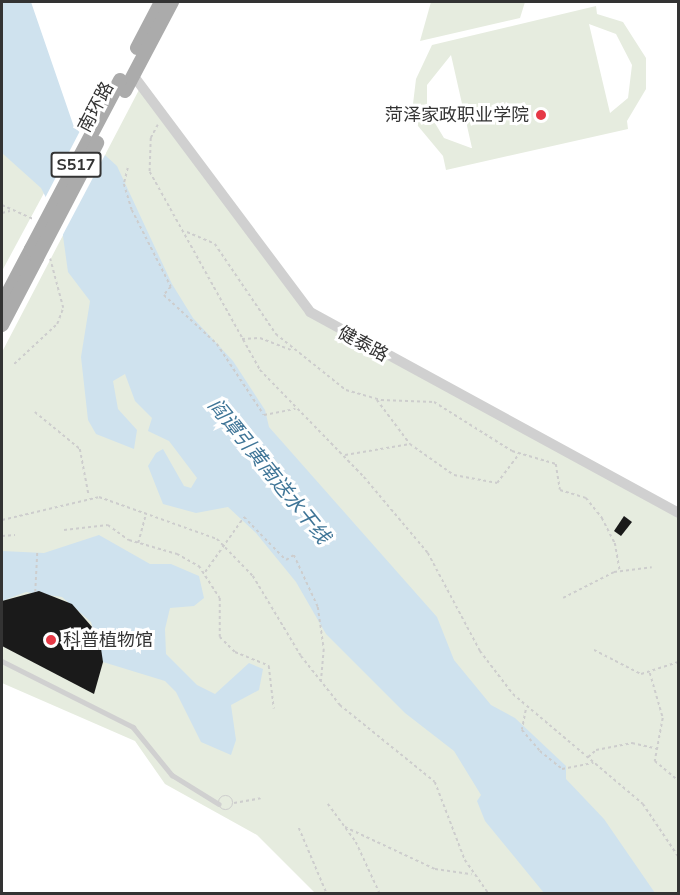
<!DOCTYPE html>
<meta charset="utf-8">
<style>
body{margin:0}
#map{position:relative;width:680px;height:895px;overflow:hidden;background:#fff;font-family:"Nunito Sans","Noto Sans SC",sans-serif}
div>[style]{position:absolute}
.green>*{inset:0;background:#e6ecdf}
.water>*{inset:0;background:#cfe2ee}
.pier>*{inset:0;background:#fff}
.building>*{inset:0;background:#1a1a1a}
.path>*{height:1.5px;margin-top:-0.75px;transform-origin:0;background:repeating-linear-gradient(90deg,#cdcdcd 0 3px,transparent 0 6px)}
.path>.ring{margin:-0.75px;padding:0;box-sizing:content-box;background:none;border:1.5px solid #cdcdcd;border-radius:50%}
.service>*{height:4.5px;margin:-2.25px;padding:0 2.25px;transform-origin:2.25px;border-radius:2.25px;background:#d0d0d0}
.tertiary>*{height:10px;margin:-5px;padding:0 5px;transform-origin:5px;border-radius:5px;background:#d0d0d0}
.primary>*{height:14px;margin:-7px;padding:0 7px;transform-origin:7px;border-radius:7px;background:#ababab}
.primary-bridge>*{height:14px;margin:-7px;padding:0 7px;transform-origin:7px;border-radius:7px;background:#ababab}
.dots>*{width:16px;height:16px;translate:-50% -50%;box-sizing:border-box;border:3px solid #fff;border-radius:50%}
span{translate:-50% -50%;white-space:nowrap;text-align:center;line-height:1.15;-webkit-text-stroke:6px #fff;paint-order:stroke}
.shield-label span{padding:2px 4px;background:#fff;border:2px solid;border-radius:4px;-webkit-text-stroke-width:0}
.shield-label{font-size:16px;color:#333;font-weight:700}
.street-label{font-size:18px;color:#333}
.poi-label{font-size:18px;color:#333}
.right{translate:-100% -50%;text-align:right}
.left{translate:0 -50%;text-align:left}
.water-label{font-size:20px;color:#3f7597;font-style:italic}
.frame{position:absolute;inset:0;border:3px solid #333;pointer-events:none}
</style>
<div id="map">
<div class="green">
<i style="clip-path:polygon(2px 2px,7px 2px,44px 193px,2px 271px)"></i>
<i style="clip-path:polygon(431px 2px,525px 2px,520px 18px,420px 41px)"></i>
<i style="clip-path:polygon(evenodd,596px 6px,597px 14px,623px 22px,646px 58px,646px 89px,627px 121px,628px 129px,446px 170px,443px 156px,418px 126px,413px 104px,416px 79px,432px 45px,596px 6px,589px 24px,616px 34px,632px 65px,628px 98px,610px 113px,589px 24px,596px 6px,451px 55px,472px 148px,471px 148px,444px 138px,427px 110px,427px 85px,451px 55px)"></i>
<i style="clip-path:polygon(141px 86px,310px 312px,678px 513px,678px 893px,315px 893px,257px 835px,165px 784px,135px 741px,2px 683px,2px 352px)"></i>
</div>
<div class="water">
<i style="clip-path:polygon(2px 2px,31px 2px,74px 127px,117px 166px,172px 284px,193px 318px,233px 361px,265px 410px,269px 427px,437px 617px,454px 660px,491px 705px,515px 718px,566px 766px,566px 779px,604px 819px,655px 893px,544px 893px,485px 821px,477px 801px,481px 795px,454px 751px,405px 713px,326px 634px,296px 582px,256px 533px,228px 507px,196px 513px,163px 504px,148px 466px,156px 453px,163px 449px,184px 486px,191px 488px,197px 478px,169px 441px,148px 431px,152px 418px,135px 401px,125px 374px,113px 381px,118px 409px,137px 430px,134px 449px,96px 434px,88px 420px,81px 357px,90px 301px,68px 272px,62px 229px,41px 188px,2px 153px)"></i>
<i style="clip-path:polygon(99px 535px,150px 564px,171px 564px,199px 576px,204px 598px,194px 606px,170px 608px,165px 629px,166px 654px,197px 685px,215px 694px,249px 663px,263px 669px,259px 690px,231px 705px,236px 740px,231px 755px,201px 742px,176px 692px,165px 681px,103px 662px,91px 622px,62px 597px,26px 592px,2px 601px,2px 551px,44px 553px)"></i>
</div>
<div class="pier">
<i style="clip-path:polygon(81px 129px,106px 153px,59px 242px,44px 200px)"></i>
</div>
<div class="building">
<i style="clip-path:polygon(624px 516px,632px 522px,621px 536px,614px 531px)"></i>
<i style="clip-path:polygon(39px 591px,72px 604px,99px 635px,103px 662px,94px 694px,2px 646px,2px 601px)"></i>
</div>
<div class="path">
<i style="left:158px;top:125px;width:15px;rotate:118deg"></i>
<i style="left:151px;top:138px;width:34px;rotate:92deg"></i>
<i style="left:150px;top:172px;width:227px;rotate:60.9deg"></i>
<i style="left:260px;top:370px;width:149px;rotate:45.8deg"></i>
<i style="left:364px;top:477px;width:99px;rotate:49.9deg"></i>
<i style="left:428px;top:553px;width:111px;rotate:62deg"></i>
<i style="left:480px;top:651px;width:54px;rotate:52.5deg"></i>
<i style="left:513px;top:694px;width:170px;rotate:40.2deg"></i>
<i style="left:643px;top:804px;width:63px;rotate:56.1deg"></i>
<i style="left:128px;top:168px;width:16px;rotate:104deg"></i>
<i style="left:124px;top:184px;width:27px;rotate:73deg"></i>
<i style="left:132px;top:210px;width:86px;rotate:63.1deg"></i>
<i style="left:171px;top:287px;width:11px;rotate:131deg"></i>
<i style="left:164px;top:295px;width:72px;rotate:42.8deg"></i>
<i style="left:217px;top:344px;width:85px;rotate:56.5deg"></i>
<i style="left:264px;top:415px;width:32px;rotate:-11deg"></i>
<i style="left:2px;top:205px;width:34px;rotate:24deg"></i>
<i style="left:2px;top:213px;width:8px;rotate:-14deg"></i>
<i style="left:187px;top:232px;width:30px;rotate:23deg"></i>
<i style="left:215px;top:244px;width:109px;rotate:55.9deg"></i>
<i style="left:276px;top:334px;width:90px;rotate:38.7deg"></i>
<i style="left:346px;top:390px;width:36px;rotate:16deg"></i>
<i style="left:381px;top:400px;width:53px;rotate:2.2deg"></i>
<i style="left:434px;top:402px;width:92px;rotate:32.1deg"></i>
<i style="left:512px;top:451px;width:46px;rotate:16.5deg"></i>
<i style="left:556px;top:464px;width:26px;rotate:81deg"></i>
<i style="left:560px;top:490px;width:27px;rotate:17deg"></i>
<i style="left:586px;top:498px;width:26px;rotate:51deg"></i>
<i style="left:602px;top:518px;width:28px;rotate:63deg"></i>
<i style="left:615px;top:543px;width:28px;rotate:80deg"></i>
<i style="left:242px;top:339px;width:18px;rotate:-3deg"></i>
<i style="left:260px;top:338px;width:33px;rotate:21deg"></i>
<i style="left:14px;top:364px;width:59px;rotate:-42.9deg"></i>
<i style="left:57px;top:324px;width:17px;rotate:-69deg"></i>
<i style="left:63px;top:308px;width:51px;rotate:-104.9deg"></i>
<i style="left:377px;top:400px;width:55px;rotate:53.1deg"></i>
<i style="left:410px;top:444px;width:54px;rotate:35.2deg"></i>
<i style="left:454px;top:475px;width:44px;rotate:10.5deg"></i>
<i style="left:497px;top:483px;width:36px;rotate:-53deg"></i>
<i style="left:35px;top:412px;width:58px;rotate:39.4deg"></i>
<i style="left:80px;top:449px;width:48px;rotate:79.2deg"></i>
<i style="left:345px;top:455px;width:66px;rotate:-9.6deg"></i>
<i style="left:2px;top:520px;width:100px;rotate:-13.3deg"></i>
<i style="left:99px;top:497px;width:125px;rotate:19.6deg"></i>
<i style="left:217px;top:539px;width:52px;rotate:45.8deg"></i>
<i style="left:253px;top:576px;width:93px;rotate:59deg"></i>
<i style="left:301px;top:656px;width:63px;rotate:51.5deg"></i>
<i style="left:340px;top:705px;width:122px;rotate:39deg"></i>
<i style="left:435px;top:782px;width:84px;rotate:69deg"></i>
<i style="left:465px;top:860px;width:42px;rotate:54.8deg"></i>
<i style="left:64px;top:530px;width:44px;rotate:-6.5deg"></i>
<i style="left:108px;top:525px;width:26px;rotate:36deg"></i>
<i style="left:129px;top:540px;width:50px;rotate:16.3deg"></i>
<i style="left:177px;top:554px;width:25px;rotate:29deg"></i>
<i style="left:199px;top:566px;width:38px;rotate:57deg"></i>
<i style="left:220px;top:598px;width:39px;rotate:90deg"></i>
<i style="left:220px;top:637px;width:21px;rotate:45deg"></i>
<i style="left:235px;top:652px;width:37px;rotate:22deg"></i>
<i style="left:269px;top:666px;width:43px;rotate:83.4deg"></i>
<i style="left:2px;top:536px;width:13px;rotate:-4deg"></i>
<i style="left:138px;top:543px;width:31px;rotate:-75deg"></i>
<i style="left:205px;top:572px;width:67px;rotate:-54.7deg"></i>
<i style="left:244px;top:517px;width:60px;rotate:45.7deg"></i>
<i style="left:286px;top:560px;width:9px;rotate:-32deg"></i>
<i style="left:294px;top:555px;width:57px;rotate:65.2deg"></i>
<i style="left:318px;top:607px;width:42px;rotate:81.9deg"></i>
<i style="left:324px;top:649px;width:32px;rotate:95deg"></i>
<i style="left:35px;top:592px;width:40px;rotate:-87.1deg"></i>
<i style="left:563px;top:598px;width:57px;rotate:-27deg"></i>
<i style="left:614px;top:572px;width:38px;rotate:-7deg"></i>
<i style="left:594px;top:650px;width:53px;rotate:27.1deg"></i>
<i style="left:641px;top:674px;width:39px;rotate:-18deg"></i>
<i style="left:650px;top:673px;width:47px;rotate:73.9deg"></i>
<i style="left:663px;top:718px;width:44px;rotate:100.5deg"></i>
<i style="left:655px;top:761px;width:30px;rotate:40deg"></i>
<i style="left:526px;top:710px;width:20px;rotate:101deg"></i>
<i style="left:522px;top:730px;width:28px;rotate:49deg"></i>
<i style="left:540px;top:751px;width:28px;rotate:39deg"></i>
<i style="left:562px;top:769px;width:32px;rotate:-11deg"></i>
<i style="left:588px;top:757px;width:11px;rotate:-41deg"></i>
<i style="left:596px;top:750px;width:37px;rotate:-11deg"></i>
<i style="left:632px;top:743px;width:26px;rotate:13deg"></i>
<i class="ring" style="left:219px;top:796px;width:12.5px;height:12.5px"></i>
<i style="left:234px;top:803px;width:27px;rotate:-10deg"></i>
<i style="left:328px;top:804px;width:47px;rotate:53.6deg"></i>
<i style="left:356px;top:842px;width:57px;rotate:65.2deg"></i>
<i style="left:345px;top:827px;width:99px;rotate:25deg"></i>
<i style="left:435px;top:869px;width:37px;rotate:8deg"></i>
<i style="left:299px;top:828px;width:72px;rotate:67deg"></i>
</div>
<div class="service">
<i style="left:2px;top:661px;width:147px;rotate:26.7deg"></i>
<i style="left:133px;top:727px;width:62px;rotate:50.9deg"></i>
<i style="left:172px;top:775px;width:55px;rotate:31.7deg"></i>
</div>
<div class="tertiary">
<i style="left:133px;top:75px;width:296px;rotate:53.2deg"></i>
<i style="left:310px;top:312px;width:419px;rotate:28.6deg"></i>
</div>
<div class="primary">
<i style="left:137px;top:48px;width:52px;rotate:-62.4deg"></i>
<i style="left:125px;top:91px;width:101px;rotate:-62.2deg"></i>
<i style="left:2px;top:304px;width:62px;rotate:-62.2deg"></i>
<i style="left:2px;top:325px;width:76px;rotate:-62.4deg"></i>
</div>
<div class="primary-bridge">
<i style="left:31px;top:249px;width:191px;rotate:-62.2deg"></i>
<i style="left:37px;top:258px;width:130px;rotate:-62.4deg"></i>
</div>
<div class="dots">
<i style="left:541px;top:115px;background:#e63946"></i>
<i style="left:51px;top:640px;background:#e63946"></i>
</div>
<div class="shield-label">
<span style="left:76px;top:165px">S517</span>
</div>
<div class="street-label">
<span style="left:96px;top:107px;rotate:-62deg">南环路</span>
<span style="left:363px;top:344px;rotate:28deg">健泰路</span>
</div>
<div class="poi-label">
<span class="right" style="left:529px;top:115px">菏泽家政职业学院</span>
<span class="left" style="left:63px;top:640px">科普植物馆</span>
</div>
<div class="water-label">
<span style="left:269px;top:471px;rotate:51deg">阎谭引黄南送水干线</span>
</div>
<div class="frame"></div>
</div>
